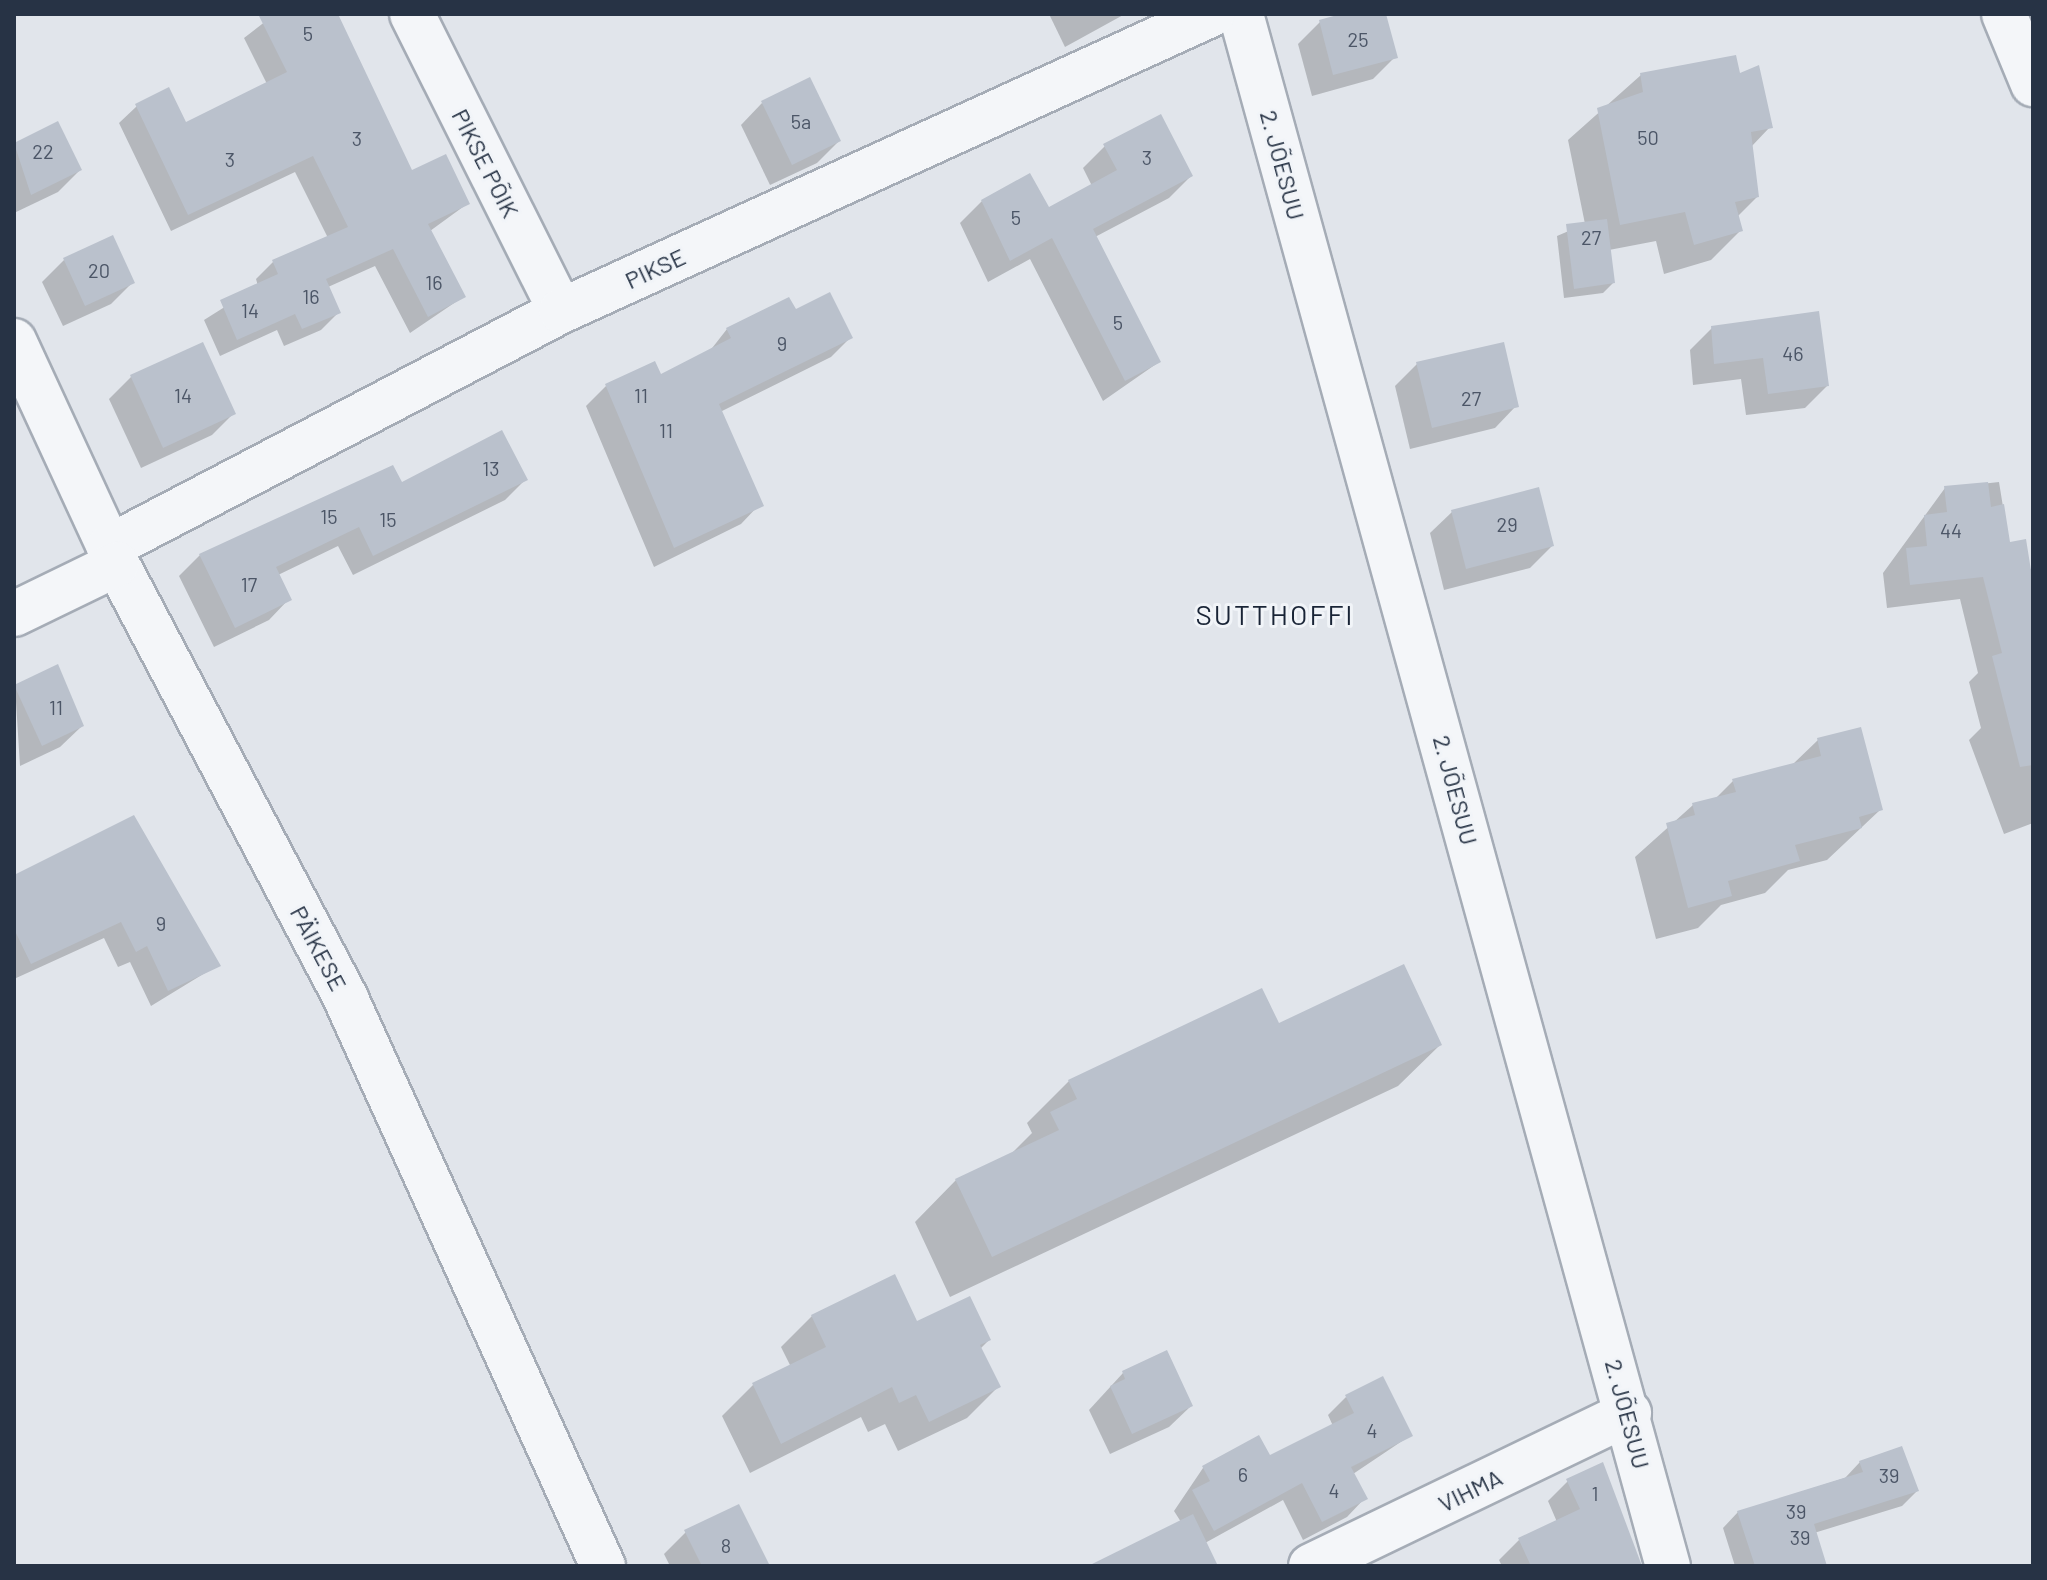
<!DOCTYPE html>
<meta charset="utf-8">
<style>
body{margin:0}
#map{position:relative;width:2047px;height:1580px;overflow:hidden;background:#e1e5eb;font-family:Barlow,sans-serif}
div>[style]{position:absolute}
.shadow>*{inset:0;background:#0003}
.building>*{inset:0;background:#bac1cc}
.roads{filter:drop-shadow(2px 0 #a5acb6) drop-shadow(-2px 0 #a5acb6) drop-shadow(0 2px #a5acb6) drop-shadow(0 -2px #a5acb6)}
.minor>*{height:44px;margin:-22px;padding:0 22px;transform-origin:22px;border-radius:22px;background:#f4f6f9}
.tertiary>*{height:44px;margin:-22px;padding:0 22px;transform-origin:22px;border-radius:22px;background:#f4f6f9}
span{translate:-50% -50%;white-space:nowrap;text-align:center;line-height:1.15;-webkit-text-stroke:6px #f1f4f8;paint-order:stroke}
.number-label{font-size:20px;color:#4c5667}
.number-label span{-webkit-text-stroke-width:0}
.street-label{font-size:24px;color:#273345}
.quarter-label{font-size:28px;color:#192436;letter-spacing:2px}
.frame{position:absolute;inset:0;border:16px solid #273345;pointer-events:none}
</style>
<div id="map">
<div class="shadow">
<i style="clip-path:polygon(275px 14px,335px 14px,411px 173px,467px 204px,430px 231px,463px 297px,410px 333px,375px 266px,328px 287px,338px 313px,321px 330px,284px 346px,277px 330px,220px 356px,204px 320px,258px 286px,256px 279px,273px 262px,328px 238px,295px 172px,171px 231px,119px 123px,137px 106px,185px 125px,267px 84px,244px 38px)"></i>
<i style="clip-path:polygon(1049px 14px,1125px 14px,1065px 47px)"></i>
<i style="clip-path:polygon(1348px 14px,1384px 14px,1395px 57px,1373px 79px,1312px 96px,1298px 44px,1320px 22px)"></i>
<i style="clip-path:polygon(1641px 75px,1738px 76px,1770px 127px,1751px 147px,1757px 197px,1737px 217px,1741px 230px,1711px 260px,1664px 274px,1656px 241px,1609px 250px,1613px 283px,1603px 293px,1564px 298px,1557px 236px,1585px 224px,1568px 140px)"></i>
<i style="clip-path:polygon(762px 103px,839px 141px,817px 163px,770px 185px,741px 125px)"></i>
<i style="clip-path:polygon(57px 124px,80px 170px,58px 192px,14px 213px,14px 145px)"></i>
<i style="clip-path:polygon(1105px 146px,1191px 176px,1169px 198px,1095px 237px,1159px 362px,1103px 401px,1030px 259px,988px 282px,960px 223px,982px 201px,1048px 209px,1092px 186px,1083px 168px)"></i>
<i style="clip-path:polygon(64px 260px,133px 282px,111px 304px,63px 326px,42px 282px)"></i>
<i style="clip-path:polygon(795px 312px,850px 338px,831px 357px,720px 412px,760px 504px,741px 524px,654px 567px,586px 406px,606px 386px,660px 377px,709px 352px,727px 329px)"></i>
<i style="clip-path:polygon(1712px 328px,1827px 386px,1805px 408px,1746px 415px,1741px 379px,1693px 385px,1690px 350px)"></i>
<i style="clip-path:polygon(202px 345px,234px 413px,212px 435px,141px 468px,109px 399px,131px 377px)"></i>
<i style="clip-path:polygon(1417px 364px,1516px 406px,1495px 428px,1410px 449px,1395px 386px)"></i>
<i style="clip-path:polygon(525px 480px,505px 500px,353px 575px,338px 546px,278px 575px,289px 599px,269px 620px,214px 647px,179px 576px,200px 555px,401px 485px)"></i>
<i style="clip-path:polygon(1999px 482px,2009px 544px,2033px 572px,2033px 823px,2004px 834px,1969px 740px,1981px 728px,1969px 682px,1978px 673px,1960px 599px,1887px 608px,1883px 573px,1945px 488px)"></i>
<i style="clip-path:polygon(1452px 512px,1552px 546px,1530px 568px,1444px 590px,1430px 533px)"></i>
<i style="clip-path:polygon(15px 686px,82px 726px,60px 747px,20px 766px)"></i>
<i style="clip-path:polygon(1818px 740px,1880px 810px,1827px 860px,1788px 870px,1765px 893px,1721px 905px,1698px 928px,1656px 939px,1635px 857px,1693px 805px,1714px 800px,1733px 781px,1792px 765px)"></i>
<i style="clip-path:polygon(133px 818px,218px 965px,151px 1006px,130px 962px,118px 967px,104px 938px,14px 979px,14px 876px)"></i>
<i style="clip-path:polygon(1278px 1026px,1440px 1045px,1398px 1086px,950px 1297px,915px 1222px,956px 1180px,1010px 1155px,1032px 1133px,1027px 1123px,1069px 1081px)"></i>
<i style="clip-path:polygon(812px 1316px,916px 1324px,989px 1340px,980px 1349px,998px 1387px,967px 1418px,898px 1451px,885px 1424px,868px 1432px,861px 1417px,750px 1473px,722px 1416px,753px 1385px,791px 1367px,781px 1347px)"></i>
<i style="clip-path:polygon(1123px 1373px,1191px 1406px,1169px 1427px,1110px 1454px,1089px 1410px)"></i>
<i style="clip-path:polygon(1346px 1397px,1411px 1435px,1353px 1474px,1365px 1498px,1347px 1517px,1303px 1540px,1283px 1500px,1205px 1543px,1216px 1566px,1113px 1566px,1181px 1522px,1174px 1511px,1203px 1468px,1258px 1438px,1269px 1457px,1333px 1426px,1328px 1415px)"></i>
<i style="clip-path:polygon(1860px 1462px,1917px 1491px,1902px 1506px,1814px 1533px,1824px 1566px,1735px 1566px,1723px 1528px,1738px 1512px,1845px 1478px)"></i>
<i style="clip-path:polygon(1568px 1481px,1637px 1566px,1502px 1566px,1499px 1560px,1519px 1540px,1557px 1522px,1548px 1501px)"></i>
<i style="clip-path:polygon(686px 1532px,768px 1566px,670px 1566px,664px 1554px)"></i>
</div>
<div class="building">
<i style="clip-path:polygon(258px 14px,338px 14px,412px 170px,446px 154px,470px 204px,428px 224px,466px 297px,428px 317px,393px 249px,326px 279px,341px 313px,302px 329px,295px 314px,237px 340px,220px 300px,278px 274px,272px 260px,348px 227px,313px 156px,188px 215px,135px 104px,169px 87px,186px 122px,287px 72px)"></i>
<i style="clip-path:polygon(1341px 14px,1386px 14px,1398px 58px,1333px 75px,1319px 20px)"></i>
<i style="clip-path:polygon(1736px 55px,1740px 73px,1759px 65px,1773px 128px,1751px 132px,1759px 197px,1735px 202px,1743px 231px,1694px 245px,1685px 212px,1620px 225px,1597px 108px,1643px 92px,1640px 73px)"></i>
<i style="clip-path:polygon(810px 77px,841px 141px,792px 165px,761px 101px)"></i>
<i style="clip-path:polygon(1161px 114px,1193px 176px,1093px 229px,1161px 362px,1125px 381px,1052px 238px,1010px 261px,981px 200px,1030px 173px,1049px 207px,1117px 170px,1103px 144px)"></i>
<i style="clip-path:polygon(58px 121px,82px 170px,31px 195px,14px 143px)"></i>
<i style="clip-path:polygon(1607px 219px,1615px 283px,1574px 289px,1566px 224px)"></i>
<i style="clip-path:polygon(113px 235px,135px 283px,85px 306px,63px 258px)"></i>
<i style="clip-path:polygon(830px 292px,853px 338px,719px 404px,764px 506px,674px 548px,605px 384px,655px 361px,661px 374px,731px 338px,726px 328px,789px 297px,796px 309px)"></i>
<i style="clip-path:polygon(1819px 311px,1829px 386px,1768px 394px,1763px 358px,1714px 364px,1711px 326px)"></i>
<i style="clip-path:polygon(203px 342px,236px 414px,163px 448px,130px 375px)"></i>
<i style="clip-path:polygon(1504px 342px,1519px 407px,1432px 428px,1416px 362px)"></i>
<i style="clip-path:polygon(502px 430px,528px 480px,373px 556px,359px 527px,276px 567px,292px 600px,235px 628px,199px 554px,393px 465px,402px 482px)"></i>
<i style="clip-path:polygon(1988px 482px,1991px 507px,2004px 504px,2010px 542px,2026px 539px,2033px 583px,2033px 765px,2020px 767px,1992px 656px,2002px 653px,1983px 577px,1910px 585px,1906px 548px,1927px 546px,1924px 515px,1947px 512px,1944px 486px)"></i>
<i style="clip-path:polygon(1539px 487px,1554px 546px,1466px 569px,1451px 510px)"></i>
<i style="clip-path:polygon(58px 664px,84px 726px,42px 746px,14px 685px)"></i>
<i style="clip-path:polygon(1861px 727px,1883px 810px,1859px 817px,1862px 828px,1795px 845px,1800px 861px,1728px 881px,1732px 896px,1688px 908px,1666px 823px,1695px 815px,1692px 803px,1736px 792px,1732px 779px,1821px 756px,1817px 738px)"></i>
<i style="clip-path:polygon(134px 815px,221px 966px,168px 991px,147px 946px,136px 952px,121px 922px,31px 964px,14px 929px,14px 875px)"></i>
<i style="clip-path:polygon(1404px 964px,1442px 1045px,992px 1257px,955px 1179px,1059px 1130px,1050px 1112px,1077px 1099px,1068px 1080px,1262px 988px,1279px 1023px)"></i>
<i style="clip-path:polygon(895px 1274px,917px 1321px,970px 1296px,991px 1340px,980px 1345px,1001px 1387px,929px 1422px,916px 1395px,899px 1403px,892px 1387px,781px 1444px,752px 1383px,826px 1347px,811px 1315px)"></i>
<i style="clip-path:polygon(1167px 1350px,1193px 1406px,1132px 1434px,1110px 1386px,1125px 1379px,1122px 1371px)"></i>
<i style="clip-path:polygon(1383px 1376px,1413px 1436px,1351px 1467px,1368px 1499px,1322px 1522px,1302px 1483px,1214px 1531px,1192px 1490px,1210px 1481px,1202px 1466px,1259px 1435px,1270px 1455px,1354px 1413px,1345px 1395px)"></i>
<i style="clip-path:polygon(1902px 1446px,1919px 1491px,1814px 1524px,1827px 1566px,1755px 1566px,1737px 1511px,1863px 1472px,1859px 1461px)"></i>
<i style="clip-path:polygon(1603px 1462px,1642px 1566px,1531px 1566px,1518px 1538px,1580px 1509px,1566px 1479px)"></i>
<i style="clip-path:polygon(739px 1504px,770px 1566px,702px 1566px,684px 1530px)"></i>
<i style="clip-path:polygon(1193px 1514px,1218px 1566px,1088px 1566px)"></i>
</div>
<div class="roads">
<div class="minor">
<i style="left:412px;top:14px;width:332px;rotate:63.4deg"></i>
<i style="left:1241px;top:14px;width:1610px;rotate:74.62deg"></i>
<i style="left:14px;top:341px;width:246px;rotate:65.2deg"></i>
<i style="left:117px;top:564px;width:492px;rotate:62.2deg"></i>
<i style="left:346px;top:999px;width:623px;rotate:65.62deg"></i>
<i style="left:109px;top:547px;width:510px;rotate:-27.57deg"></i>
<i style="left:561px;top:311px;width:716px;rotate:-24.52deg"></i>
<i style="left:14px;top:614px;width:114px;rotate:-25.9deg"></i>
<i style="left:1311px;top:1566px;width:353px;rotate:-25.7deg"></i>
</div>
<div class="tertiary">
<i style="left:2004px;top:14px;width:76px;rotate:67.5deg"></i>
</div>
</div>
<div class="number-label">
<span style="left:308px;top:33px">5</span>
<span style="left:1358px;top:39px">25</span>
<span style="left:801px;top:121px">5a</span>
<span style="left:1648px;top:137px">50</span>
<span style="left:357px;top:138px">3</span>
<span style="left:43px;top:151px">22</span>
<span style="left:1147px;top:157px">3</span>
<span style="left:230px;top:159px">3</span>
<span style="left:1016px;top:217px">5</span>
<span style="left:1591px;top:237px">27</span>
<span style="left:99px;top:270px">20</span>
<span style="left:434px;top:282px">16</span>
<span style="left:311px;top:296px">16</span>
<span style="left:250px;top:310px">14</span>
<span style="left:1118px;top:322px">5</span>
<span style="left:782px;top:343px">9</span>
<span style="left:1793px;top:353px">46</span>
<span style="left:183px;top:395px">14</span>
<span style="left:641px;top:395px">11</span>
<span style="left:1471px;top:398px">27</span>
<span style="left:666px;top:430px">11</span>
<span style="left:491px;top:468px">13</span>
<span style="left:329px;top:516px">15</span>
<span style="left:388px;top:519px">15</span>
<span style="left:1507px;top:524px">29</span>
<span style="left:1951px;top:530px">44</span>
<span style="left:249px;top:584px">17</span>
<span style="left:56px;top:707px">11</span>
<span style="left:161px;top:923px">9</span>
<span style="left:1372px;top:1430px">4</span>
<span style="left:1243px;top:1474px">6</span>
<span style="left:1889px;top:1475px">39</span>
<span style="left:1334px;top:1490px">4</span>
<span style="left:1595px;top:1493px">1</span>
<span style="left:1796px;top:1511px">39</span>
<span style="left:1800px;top:1537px">39</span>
<span style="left:726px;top:1545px">8</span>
</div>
<div class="street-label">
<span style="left:486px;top:163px;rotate:63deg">PIKSE PÕIK</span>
<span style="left:1283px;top:165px;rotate:75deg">2. JÕESUU</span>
<span style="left:655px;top:268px;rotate:-25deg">PIKSE</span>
<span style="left:1456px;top:790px;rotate:75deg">2. JÕESUU</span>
<span style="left:319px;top:948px;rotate:62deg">PÄIKESE</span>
<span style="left:1628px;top:1414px;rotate:75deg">2. JÕESUU</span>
<span style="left:1470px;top:1490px;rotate:-26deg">VIHMA</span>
</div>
<div class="quarter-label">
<span style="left:1275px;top:614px">SUTTHOFFI</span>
</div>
<div class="frame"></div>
</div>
